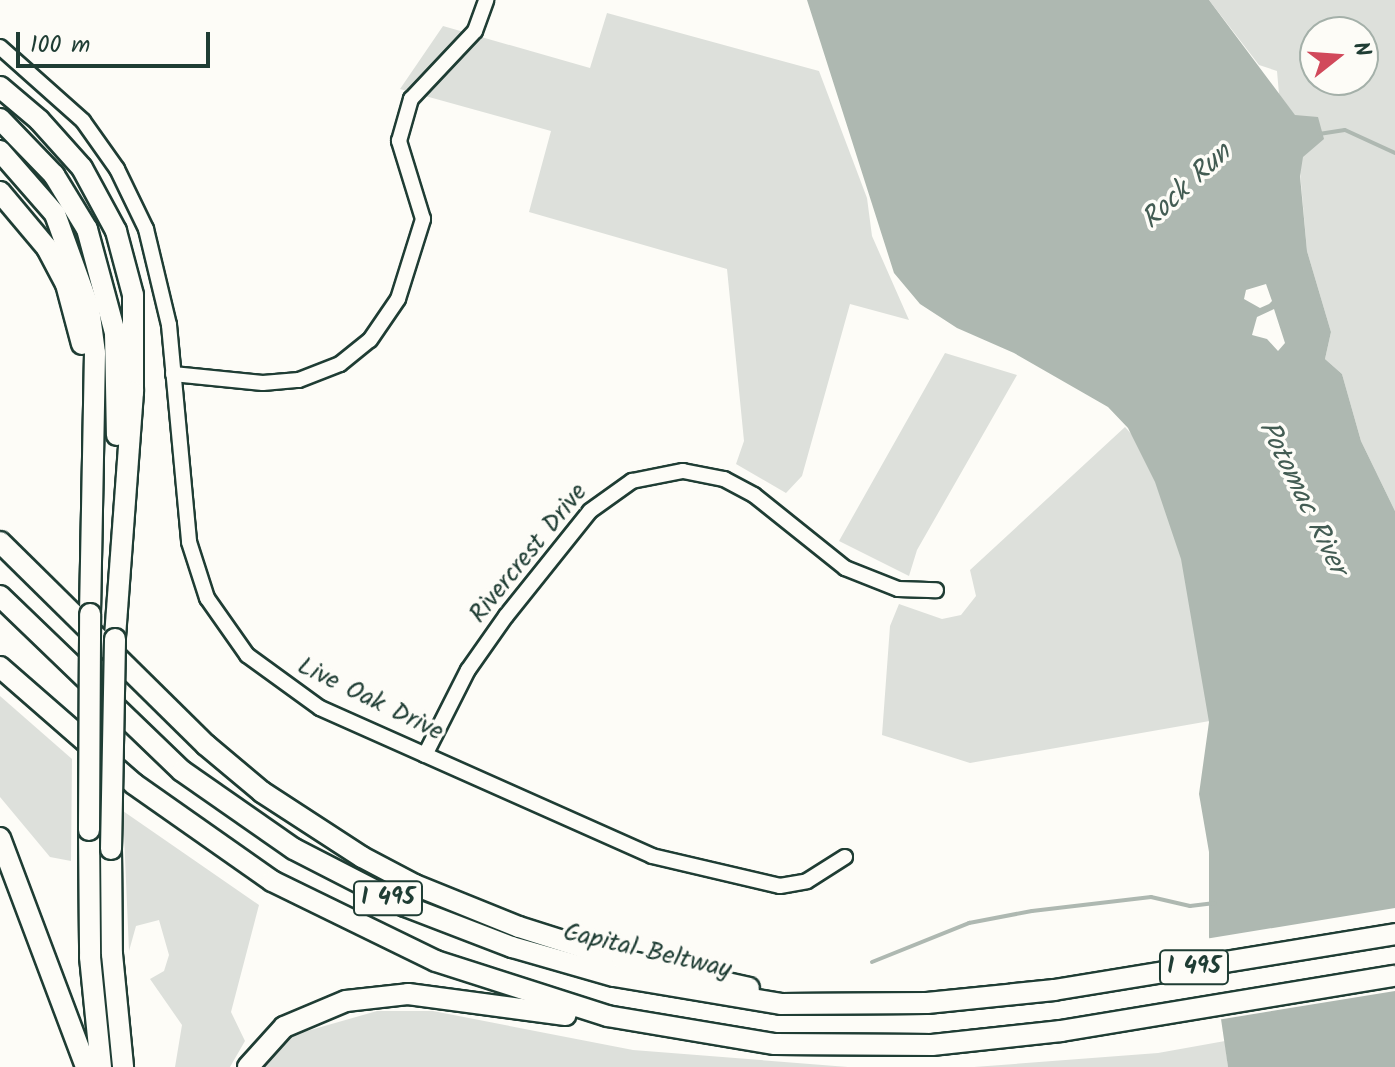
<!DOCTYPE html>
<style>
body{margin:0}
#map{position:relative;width:1395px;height:1067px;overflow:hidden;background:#fdfcf7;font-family:Kalam,sans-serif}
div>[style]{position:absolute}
.green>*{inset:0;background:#dde0db}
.water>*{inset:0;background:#aeb8b1}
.pier>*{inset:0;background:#fdfcf7}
.stream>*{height:4px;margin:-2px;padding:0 2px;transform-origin:2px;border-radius:2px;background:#aeb8b1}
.roads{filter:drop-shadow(2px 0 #1f3d34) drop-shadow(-2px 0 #1f3d34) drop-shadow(0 2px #1f3d34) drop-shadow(0 -2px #1f3d34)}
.minor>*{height:14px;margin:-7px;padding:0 7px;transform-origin:7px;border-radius:7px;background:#fdfcf7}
.highway>*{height:20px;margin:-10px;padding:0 10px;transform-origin:10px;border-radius:10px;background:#fdfcf7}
.bridges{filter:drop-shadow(2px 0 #1f3d34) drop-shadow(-2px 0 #1f3d34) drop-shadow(0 2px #1f3d34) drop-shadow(0 -2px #1f3d34)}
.highway-bridge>*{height:20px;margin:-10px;padding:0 10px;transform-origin:10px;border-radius:10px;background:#fdfcf7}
span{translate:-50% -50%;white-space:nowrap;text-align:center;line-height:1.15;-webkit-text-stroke:7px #fdfcf7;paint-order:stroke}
.shield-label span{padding:2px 6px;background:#fdfcf7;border:2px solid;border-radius:6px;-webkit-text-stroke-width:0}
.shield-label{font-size:24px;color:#1f3d34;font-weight:700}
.street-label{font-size:26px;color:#1f3d34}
.water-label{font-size:28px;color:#435c53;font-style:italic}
.north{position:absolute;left:1299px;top:16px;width:80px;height:80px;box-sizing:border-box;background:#fdfcf7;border:2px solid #a4b0a9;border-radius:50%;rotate:73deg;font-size:22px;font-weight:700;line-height:32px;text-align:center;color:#1f3d34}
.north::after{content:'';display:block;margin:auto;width:28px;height:36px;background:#d1495b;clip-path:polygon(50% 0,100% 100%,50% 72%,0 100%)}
.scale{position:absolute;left:16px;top:32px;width:194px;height:36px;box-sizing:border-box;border:4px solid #1f3d34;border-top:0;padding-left:10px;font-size:24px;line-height:28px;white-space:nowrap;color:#1f3d34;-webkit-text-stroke:6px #fdfcf7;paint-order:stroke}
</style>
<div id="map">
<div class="green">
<i style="clip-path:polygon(evenodd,1209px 0,1395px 0,1395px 511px,1361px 441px,1342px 374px,1325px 359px,1331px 332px,1307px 251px,1295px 116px,1279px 94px,1277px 71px,1259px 65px,1209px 0,1315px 32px,1363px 32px,1363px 80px,1315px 80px,1315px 32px)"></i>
<i style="clip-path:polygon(607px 13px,819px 71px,867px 198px,872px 236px,909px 320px,850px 304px,802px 476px,786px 493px,736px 464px,744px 441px,727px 269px,529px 212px,551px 131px,400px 89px,443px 26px,590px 68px)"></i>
<i style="clip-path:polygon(945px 353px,1017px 375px,917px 550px,909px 576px,839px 541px)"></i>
<i style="clip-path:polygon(1125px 427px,1151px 456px,1183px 523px,1221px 719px,970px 763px,882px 735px,890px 626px,899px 604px,942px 619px,961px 615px,976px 596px,970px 570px)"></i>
<i style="clip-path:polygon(0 696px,72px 759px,71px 861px,50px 857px,0 797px)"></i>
<i style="clip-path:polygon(123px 811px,259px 905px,231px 1012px,245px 1041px,230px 1067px,175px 1067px,182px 1025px,150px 979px,164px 971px,169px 955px,159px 920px,136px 926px,129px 951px)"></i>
<i style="clip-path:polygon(377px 1011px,433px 1011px,633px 1050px,848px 1067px,261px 1067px,293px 1035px)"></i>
<i style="clip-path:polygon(1225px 1041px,1228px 1067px,974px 1067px,1158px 1053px)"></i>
</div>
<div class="water">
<i style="clip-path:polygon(evenodd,807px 0,1209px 0,1295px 115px,1318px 117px,1324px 139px,1303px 157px,1300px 176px,1307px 251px,1331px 332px,1325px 359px,1342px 374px,1361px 441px,1395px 511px,1395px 1067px,1228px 1067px,1209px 937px,1209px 852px,1199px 794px,1209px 722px,1181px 559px,1155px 482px,1128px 428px,1108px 407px,1014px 353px,957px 328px,920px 304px,894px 273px,807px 0,1266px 284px,1272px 301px,1269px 304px,1260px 308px,1244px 299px,1246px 290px,1266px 284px,807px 0,1274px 309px,1285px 343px,1278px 351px,1267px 339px,1252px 335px,1257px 317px,1274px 309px)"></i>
</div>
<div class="pier">
<i style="clip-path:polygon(1395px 908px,1395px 991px,1217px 1020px,1205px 939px)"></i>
</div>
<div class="stream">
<i style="left:1319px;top:134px;width:26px;rotate:-9deg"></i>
<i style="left:1345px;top:130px;width:55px;rotate:24.7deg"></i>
<i style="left:872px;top:962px;width:105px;rotate:-21.9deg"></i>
<i style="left:969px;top:923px;width:64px;rotate:-10.8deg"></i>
<i style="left:1032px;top:911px;width:120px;rotate:-6.7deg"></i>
<i style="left:1151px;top:897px;width:40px;rotate:13deg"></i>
<i style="left:1190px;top:906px;width:25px;rotate:-7deg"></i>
</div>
<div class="roads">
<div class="minor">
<i style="left:0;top:47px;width:111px;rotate:41.7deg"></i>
<i style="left:83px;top:121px;width:59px;rotate:54.7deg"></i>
<i style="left:117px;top:169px;width:67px;rotate:64.2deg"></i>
<i style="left:146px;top:229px;width:99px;rotate:76.5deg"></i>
<i style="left:169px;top:325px;width:218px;rotate:84.7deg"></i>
<i style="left:189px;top:542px;width:59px;rotate:72.2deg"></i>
<i style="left:207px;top:598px;width:70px;rotate:54.9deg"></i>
<i style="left:247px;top:655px;width:90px;rotate:36deg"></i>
<i style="left:320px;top:708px;width:363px;rotate:24deg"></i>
<i style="left:652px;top:856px;width:131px;rotate:13.2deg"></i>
<i style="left:780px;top:886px;width:27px;rotate:-10deg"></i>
<i style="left:807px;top:881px;width:45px;rotate:-32.3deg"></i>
<i style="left:173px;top:374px;width:90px;rotate:5.7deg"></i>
<i style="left:263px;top:383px;width:36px;rotate:-5deg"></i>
<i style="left:299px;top:380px;width:44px;rotate:-21.3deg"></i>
<i style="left:340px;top:364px;width:38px;rotate:-39deg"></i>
<i style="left:370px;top:340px;width:50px;rotate:-55.7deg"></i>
<i style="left:398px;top:299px;width:84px;rotate:-72.6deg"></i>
<i style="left:423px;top:219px;width:82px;rotate:-107.1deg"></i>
<i style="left:399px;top:141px;width:44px;rotate:-74.1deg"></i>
<i style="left:411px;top:99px;width:93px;rotate:-46.7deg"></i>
<i style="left:475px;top:31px;width:33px;rotate:-70deg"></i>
<i style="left:425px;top:755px;width:95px;rotate:-63.2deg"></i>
<i style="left:468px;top:670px;width:66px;rotate:-54.9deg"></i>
<i style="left:506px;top:616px;width:134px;rotate:-51.3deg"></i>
<i style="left:590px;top:511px;width:52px;rotate:-35.5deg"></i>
<i style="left:632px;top:481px;width:52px;rotate:-11.1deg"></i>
<i style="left:683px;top:471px;width:42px;rotate:11deg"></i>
<i style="left:724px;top:479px;width:34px;rotate:28deg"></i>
<i style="left:754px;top:495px;width:117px;rotate:38.7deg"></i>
<i style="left:845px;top:568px;width:57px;rotate:21.6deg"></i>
<i style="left:898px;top:589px;width:38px;rotate:2deg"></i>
</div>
<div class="highway">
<i style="left:0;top:87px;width:51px;rotate:40.2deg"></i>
<i style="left:39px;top:120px;width:64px;rotate:48.1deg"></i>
<i style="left:82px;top:168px;width:72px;rotate:61.6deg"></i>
<i style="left:116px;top:231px;width:66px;rotate:75.1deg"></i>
<i style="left:133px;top:295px;width:97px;rotate:90deg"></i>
<i style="left:133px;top:392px;width:248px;rotate:94.2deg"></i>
<i style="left:0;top:119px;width:78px;rotate:46deg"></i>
<i style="left:54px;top:175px;width:63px;rotate:58.6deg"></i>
<i style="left:87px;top:229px;width:108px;rotate:74.9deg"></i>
<i style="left:115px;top:333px;width:102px;rotate:88.9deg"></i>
<i style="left:0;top:151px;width:84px;rotate:48.9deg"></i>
<i style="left:55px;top:214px;width:100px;rotate:70.1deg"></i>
<i style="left:89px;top:308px;width:45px;rotate:82.4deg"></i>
<i style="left:95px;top:353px;width:261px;rotate:91.1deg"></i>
<i style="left:0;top:192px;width:73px;rotate:50deg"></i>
<i style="left:47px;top:248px;width:41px;rotate:62.2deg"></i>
<i style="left:66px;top:284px;width:62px;rotate:75.1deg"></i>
<i style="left:0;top:542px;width:289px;rotate:44.6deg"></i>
<i style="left:206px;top:745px;width:73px;rotate:40deg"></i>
<i style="left:262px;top:792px;width:119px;rotate:33deg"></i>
<i style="left:362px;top:857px;width:60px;rotate:27.8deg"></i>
<i style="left:415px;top:885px;width:112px;rotate:22deg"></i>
<i style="left:519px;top:927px;width:109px;rotate:17.6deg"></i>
<i style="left:623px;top:960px;width:129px;rotate:12.5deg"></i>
<i style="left:0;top:596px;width:252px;rotate:43.9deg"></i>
<i style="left:182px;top:771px;width:136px;rotate:34.9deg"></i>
<i style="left:294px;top:849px;width:125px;rotate:27.2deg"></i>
<i style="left:405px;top:906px;width:115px;rotate:21deg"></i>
<i style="left:512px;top:947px;width:106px;rotate:15.9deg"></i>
<i style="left:614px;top:976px;width:169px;rotate:9.5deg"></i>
<i style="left:781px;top:1004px;width:146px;rotate:-0.4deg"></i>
<i style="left:927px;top:1003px;width:128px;rotate:-5.8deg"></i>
<i style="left:1054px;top:990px;width:346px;rotate:-9.3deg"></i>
<i style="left:0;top:667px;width:178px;rotate:41.1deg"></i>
<i style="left:134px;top:784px;width:169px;rotate:35.1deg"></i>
<i style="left:272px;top:881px;width:182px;rotate:26deg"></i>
<i style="left:436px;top:961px;width:180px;rotate:17.8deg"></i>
<i style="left:607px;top:1016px;width:170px;rotate:9.5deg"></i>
<i style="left:775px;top:1044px;width:157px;rotate:0.4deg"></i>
<i style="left:932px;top:1045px;width:130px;rotate:-6.2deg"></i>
<i style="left:1061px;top:1031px;width:338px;rotate:-9.4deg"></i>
<i style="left:89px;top:830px;width:127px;rotate:89.5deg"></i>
<i style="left:90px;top:957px;width:111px;rotate:84.3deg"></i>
<i style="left:0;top:838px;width:245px;rotate:69.4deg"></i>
<i style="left:111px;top:849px;width:105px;rotate:89.5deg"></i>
<i style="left:112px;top:954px;width:114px;rotate:84.4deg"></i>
<i style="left:248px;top:1067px;width:54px;rotate:-48deg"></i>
<i style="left:284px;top:1027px;width:67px;rotate:-22.8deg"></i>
<i style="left:346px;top:1001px;width:62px;rotate:-6.4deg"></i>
<i style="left:408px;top:994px;width:159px;rotate:7.6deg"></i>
</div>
</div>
<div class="bridges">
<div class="highway-bridge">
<i style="left:89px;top:830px;width:216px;rotate:-89.7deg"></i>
<i style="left:111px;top:849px;width:210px;rotate:-88.9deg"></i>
</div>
</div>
<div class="shield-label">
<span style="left:388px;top:898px">I 495</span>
<span style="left:1194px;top:967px">I 495</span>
</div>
<div class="street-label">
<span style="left:529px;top:554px;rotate:-51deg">Rivercrest Drive</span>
<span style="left:370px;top:700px;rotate:26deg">Live Oak Drive</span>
<span style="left:647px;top:952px;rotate:13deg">Capital Beltway</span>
</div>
<div class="water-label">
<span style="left:1187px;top:187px;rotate:-43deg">Rock Run</span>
<span style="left:1302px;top:498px;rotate:64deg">Potomac River</span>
</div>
<div class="north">N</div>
<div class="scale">100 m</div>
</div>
